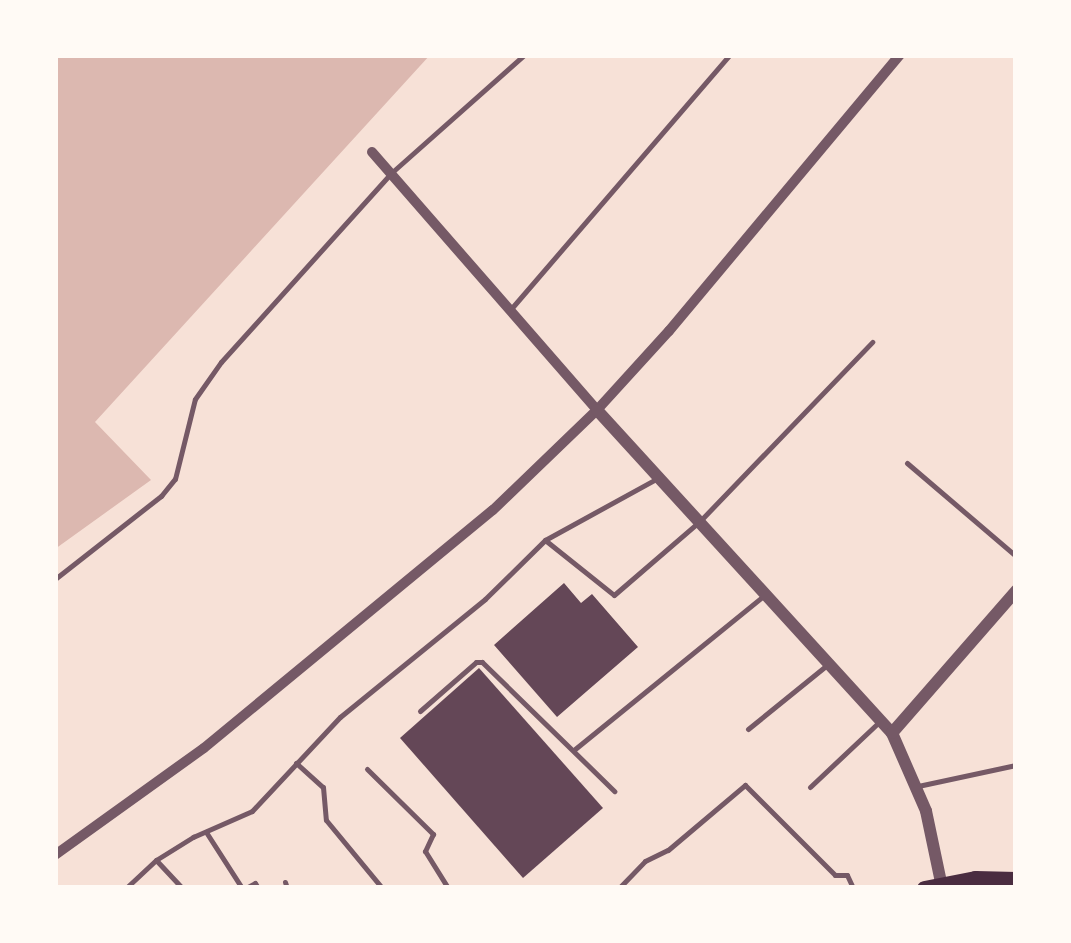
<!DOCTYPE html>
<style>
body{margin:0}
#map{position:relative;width:1071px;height:943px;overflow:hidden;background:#f7e1d7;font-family:Quicksand,sans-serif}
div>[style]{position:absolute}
.water>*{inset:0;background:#dcb8b0}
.building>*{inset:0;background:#644757}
.service>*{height:5px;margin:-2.5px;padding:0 2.5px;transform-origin:2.5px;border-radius:2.5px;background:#755966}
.minor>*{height:10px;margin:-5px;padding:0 5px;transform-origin:5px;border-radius:5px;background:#755966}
.tertiary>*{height:12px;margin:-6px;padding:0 6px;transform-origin:6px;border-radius:6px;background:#755966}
.primary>*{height:15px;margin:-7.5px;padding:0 7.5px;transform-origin:7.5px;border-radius:7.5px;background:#4a2c40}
span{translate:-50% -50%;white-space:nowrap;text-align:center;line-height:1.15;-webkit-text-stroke:9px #fffaf5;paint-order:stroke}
.frame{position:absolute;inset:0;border:58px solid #fffaf5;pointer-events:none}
</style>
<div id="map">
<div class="water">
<i style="clip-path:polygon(55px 55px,430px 55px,95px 422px,151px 480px,55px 549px)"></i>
</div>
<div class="building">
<i style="clip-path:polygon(564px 583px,581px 603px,592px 594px,638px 647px,557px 717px,494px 645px)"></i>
<i style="clip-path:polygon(479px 668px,603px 808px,523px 878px,400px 738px)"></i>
</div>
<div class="service">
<i style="left:510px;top:310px;width:336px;rotate:-49.3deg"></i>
<i style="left:907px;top:463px;width:143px;rotate:40.5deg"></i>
<i style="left:545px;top:540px;width:127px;rotate:-28.8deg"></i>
<i style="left:55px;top:579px;width:135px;rotate:-38.1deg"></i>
<i style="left:161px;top:496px;width:22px;rotate:-51deg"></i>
<i style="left:175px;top:479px;width:82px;rotate:-76deg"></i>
<i style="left:195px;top:399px;width:45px;rotate:-54.9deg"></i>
<i style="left:221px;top:362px;width:253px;rotate:-48deg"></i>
<i style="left:390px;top:174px;width:179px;rotate:-41.6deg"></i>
<i style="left:420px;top:711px;width:74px;rotate:-41.2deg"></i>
<i style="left:476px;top:662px;width:6px"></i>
<i style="left:482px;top:662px;width:185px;rotate:44.3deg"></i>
<i style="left:748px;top:729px;width:102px;rotate:-39deg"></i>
<i style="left:575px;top:749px;width:242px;rotate:-39.1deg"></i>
<i style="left:296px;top:763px;width:36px;rotate:42deg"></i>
<i style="left:323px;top:787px;width:33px;rotate:85deg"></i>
<i style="left:326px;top:820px;width:88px;rotate:50.5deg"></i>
<i style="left:367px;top:769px;width:93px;rotate:44.6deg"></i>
<i style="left:433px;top:834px;width:19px;rotate:115deg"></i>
<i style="left:425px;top:851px;width:44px;rotate:58.1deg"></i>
<i style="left:918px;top:786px;width:100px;rotate:-12.1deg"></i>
<i style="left:810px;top:787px;width:93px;rotate:-43.3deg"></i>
<i style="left:206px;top:832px;width:67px;rotate:57.3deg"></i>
<i style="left:156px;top:860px;width:38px;rotate:47deg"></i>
<i style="left:285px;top:882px;width:6px;rotate:72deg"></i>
<i style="left:126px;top:888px;width:41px;rotate:-43deg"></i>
<i style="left:156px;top:860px;width:44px;rotate:-31.9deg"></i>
<i style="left:193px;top:837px;width:64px;rotate:-23.8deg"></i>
<i style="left:252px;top:811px;width:129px;rotate:-46.9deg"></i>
<i style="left:340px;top:717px;width:187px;rotate:-39.1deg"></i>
<i style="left:485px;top:599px;width:84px;rotate:-44.5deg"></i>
<i style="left:545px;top:540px;width:88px;rotate:38.6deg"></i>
<i style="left:614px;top:595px;width:112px;rotate:-40.7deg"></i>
<i style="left:699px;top:522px;width:250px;rotate:-46.1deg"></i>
<i style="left:246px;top:888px;width:10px;rotate:-29deg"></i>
<i style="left:255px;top:883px;width:6px;rotate:59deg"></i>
<i style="left:619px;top:888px;width:37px;rotate:-46deg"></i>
<i style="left:645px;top:861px;width:25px;rotate:-26deg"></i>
<i style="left:668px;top:850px;width:101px;rotate:-40.2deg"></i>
<i style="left:745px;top:785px;width:127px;rotate:45deg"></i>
<i style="left:835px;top:875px;width:12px"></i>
<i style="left:847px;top:875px;width:14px;rotate:65deg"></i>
</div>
<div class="minor">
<i style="left:372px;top:152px;width:342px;rotate:48.9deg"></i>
<i style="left:55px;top:855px;width:183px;rotate:-35.7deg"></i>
<i style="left:204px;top:748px;width:374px;rotate:-39.5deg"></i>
<i style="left:493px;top:510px;width:144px;rotate:-43.9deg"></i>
<i style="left:597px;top:410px;width:107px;rotate:-47.7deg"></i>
<i style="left:669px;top:331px;width:360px;rotate:-50.1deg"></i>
</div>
<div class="tertiary">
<i style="left:597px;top:410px;width:437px;rotate:47.6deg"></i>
<i style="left:892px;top:733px;width:85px;rotate:66.4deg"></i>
<i style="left:926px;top:811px;width:73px;rotate:78.1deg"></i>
<i style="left:892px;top:733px;width:189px;rotate:-48.9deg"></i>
</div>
<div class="primary">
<i style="left:924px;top:888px;width:52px;rotate:-11.1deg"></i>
<i style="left:975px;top:878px;width:41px;rotate:1.4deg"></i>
</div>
<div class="frame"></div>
</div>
